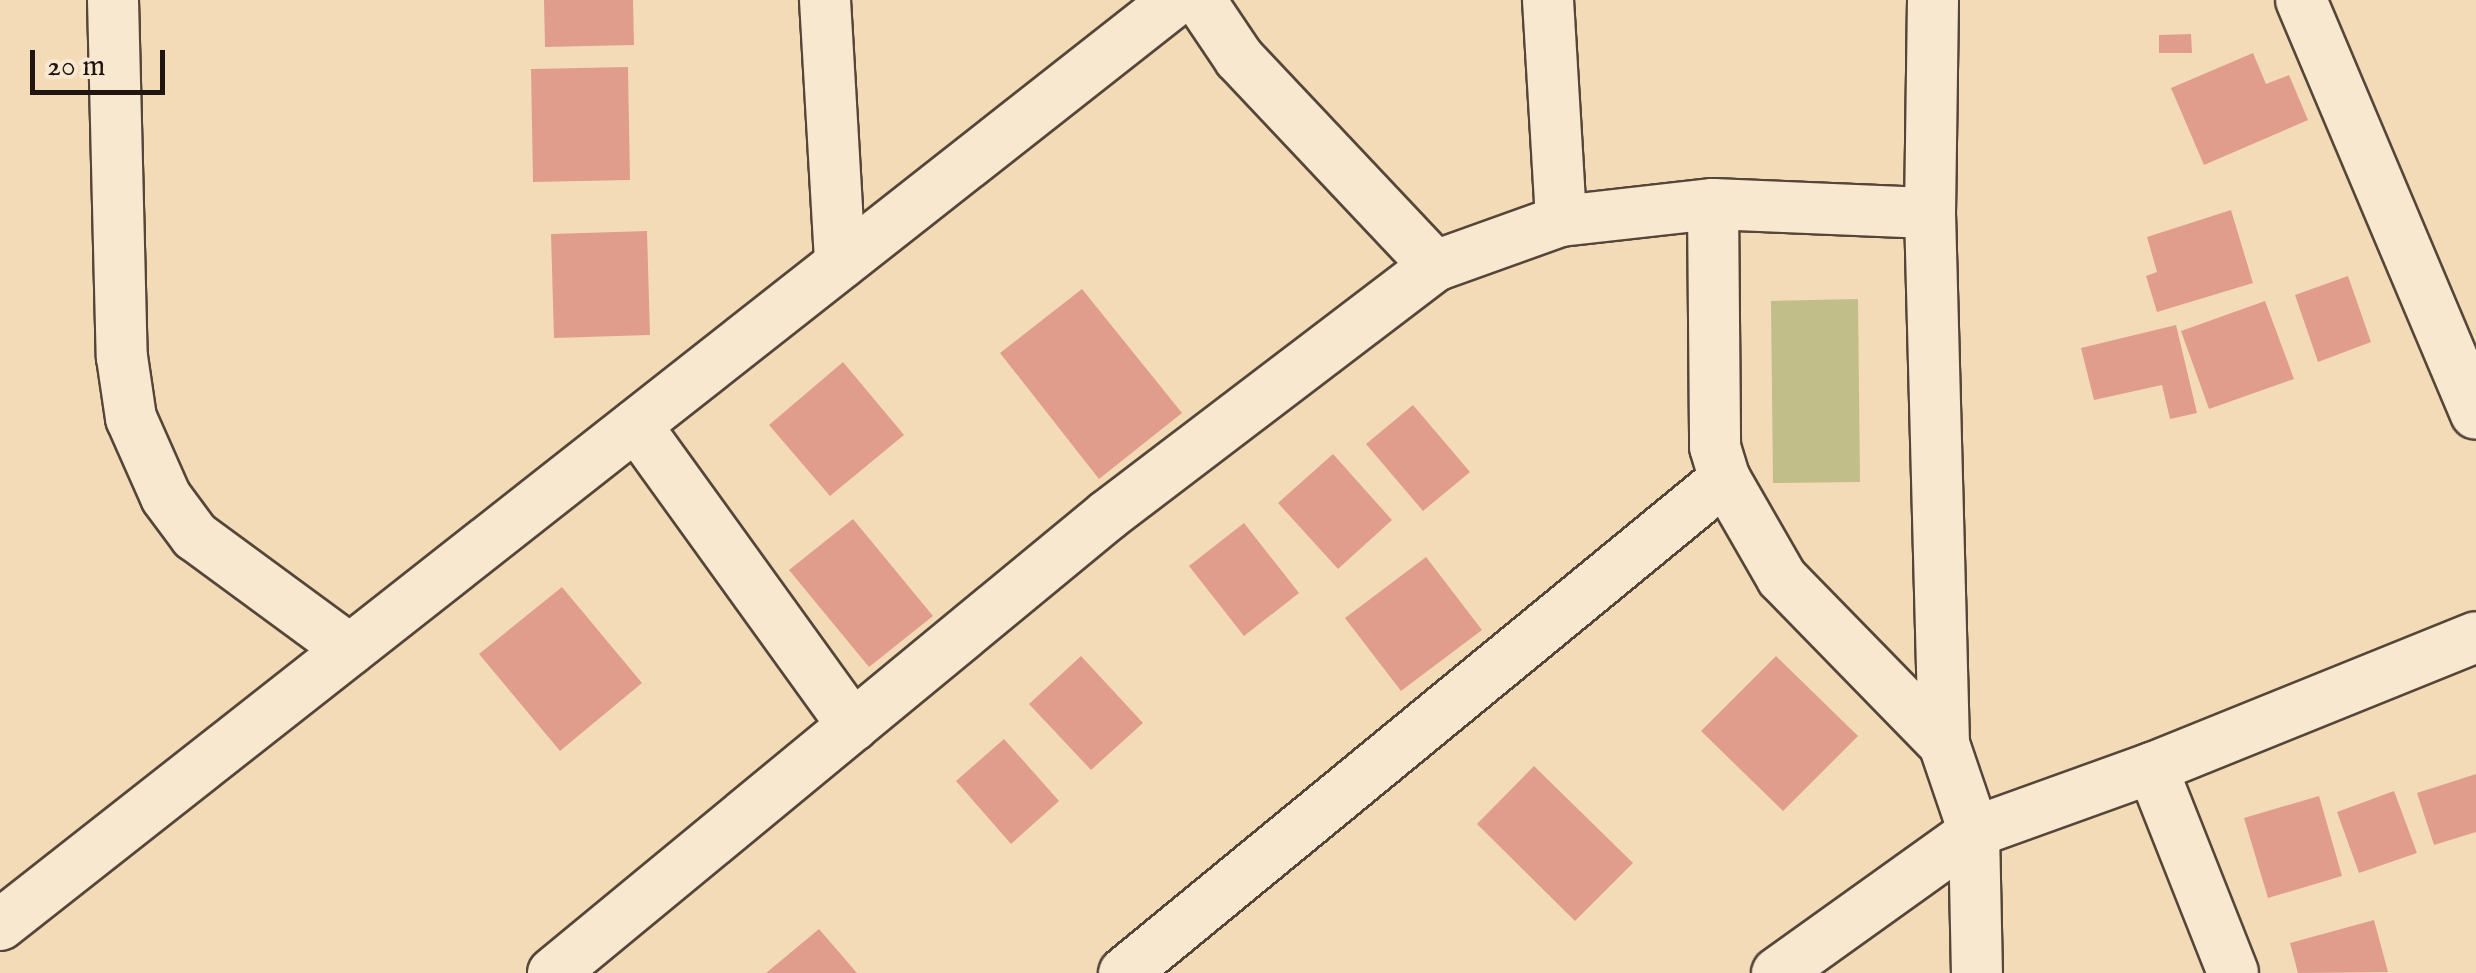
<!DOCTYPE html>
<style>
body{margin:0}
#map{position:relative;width:2476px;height:973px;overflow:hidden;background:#f4dbb7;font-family:"IM FELL English",serif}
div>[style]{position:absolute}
.green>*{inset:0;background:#c2be89}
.building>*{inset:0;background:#e19d8c}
.roads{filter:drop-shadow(2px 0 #55463a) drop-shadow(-2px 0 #55463a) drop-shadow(0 2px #55463a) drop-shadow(0 -2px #55463a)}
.street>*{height:50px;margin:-25px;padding:0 25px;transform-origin:25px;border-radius:25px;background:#f8e8d0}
span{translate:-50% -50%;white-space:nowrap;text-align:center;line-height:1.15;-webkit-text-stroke:9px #f8e8d0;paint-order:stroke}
.scale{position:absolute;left:30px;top:50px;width:135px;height:45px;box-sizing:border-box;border:5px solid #201510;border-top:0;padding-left:12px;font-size:30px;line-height:35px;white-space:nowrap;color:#201510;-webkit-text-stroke:8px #f8e8d0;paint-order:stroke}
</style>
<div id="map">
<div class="green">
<i style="clip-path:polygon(1858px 299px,1860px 482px,1773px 483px,1771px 301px)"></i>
</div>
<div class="building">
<i style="clip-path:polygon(544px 0,633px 0,634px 45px,545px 47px)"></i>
<i style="clip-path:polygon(2191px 34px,2192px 53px,2159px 53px,2159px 35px)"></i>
<i style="clip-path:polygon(2253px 53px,2266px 84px,2289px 75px,2308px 120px,2204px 165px,2171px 88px)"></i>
<i style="clip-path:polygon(628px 67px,630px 180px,533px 182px,531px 69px)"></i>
<i style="clip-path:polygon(2231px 210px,2253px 283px,2157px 312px,2146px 276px,2157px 272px,2147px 237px)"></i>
<i style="clip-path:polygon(647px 231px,650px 335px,554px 338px,551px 234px)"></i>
<i style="clip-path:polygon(2348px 276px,2371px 342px,2318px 362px,2295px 295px)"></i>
<i style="clip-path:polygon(1082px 289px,1182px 413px,1099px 479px,1000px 353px)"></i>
<i style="clip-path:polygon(2265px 301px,2294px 379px,2209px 409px,2181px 331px)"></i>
<i style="clip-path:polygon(2176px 325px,2197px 413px,2170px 419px,2162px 385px,2094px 400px,2081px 348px)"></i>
<i style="clip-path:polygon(843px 362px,904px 435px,830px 496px,769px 425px)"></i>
<i style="clip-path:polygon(1413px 405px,1470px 472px,1423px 511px,1366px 444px)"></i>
<i style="clip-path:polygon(1333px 454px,1392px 520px,1338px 569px,1278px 503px)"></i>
<i style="clip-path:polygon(853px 519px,933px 616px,869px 667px,789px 570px)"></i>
<i style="clip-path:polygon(1244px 523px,1299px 593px,1244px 636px,1189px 566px)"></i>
<i style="clip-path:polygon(1426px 557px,1482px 630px,1401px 691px,1345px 618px)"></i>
<i style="clip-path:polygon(562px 587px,642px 683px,560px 751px,479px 654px)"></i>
<i style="clip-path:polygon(1081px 656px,1143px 723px,1091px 770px,1029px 704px)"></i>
<i style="clip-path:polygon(1776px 656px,1858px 736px,1783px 811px,1701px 731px)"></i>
<i style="clip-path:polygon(1004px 739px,1059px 801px,1011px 844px,956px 781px)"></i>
<i style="clip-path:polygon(1534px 766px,1633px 863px,1575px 921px,1477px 824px)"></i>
<i style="clip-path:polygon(2476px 774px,2476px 832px,2434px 845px,2417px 793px)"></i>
<i style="clip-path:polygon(2394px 791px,2417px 853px,2359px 873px,2337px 812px)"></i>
<i style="clip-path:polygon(2319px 796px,2342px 876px,2268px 898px,2244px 818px)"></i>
<i style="clip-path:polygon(2374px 920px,2388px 972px,2298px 973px,2290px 943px)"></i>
<i style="clip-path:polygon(819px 929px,857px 973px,766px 973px)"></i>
</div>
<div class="roads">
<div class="street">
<i style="left:113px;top:0;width:357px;rotate:88.6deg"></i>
<i style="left:122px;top:357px;width:62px;rotate:81.6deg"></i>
<i style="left:131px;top:418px;width:86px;rotate:66.1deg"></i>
<i style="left:166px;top:497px;width:49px;rotate:53.4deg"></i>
<i style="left:195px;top:536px;width:192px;rotate:36.3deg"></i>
<i style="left:825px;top:0;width:264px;rotate:86.7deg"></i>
<i style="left:1200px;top:0;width:70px;rotate:56.1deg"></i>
<i style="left:1239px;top:58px;width:286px;rotate:46.7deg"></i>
<i style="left:1548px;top:0;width:221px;rotate:86.6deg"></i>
<i style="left:1933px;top:0;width:213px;rotate:90.8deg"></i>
<i style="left:1930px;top:213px;width:531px;rotate:88.49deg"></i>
<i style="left:1944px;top:744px;width:93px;rotate:71.2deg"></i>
<i style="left:1974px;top:832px;width:141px;rotate:88.8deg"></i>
<i style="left:2301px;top:0;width:449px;rotate:67.1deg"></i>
<i style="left:1713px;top:204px;width:243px;rotate:89.5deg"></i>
<i style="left:1715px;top:447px;width:34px;rotate:73deg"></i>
<i style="left:1725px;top:479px;width:114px;rotate:60.1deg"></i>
<i style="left:1782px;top:578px;width:232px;rotate:45.7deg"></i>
<i style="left:636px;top:425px;width:371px;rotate:54.2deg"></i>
<i style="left:2152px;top:768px;width:220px;rotate:68.4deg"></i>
<i style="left:0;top:925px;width:1496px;rotate:-38.19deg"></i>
<i style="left:553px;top:973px;width:720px;rotate:-39.53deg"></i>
<i style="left:1108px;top:515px;width:411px;rotate:-37.3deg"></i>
<i style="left:1435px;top:266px;width:134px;rotate:-19.7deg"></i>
<i style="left:1561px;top:221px;width:153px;rotate:-6.4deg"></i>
<i style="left:1713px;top:204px;width:217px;rotate:2.4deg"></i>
<i style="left:1124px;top:973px;width:778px;rotate:-39.42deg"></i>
<i style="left:1777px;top:973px;width:242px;rotate:-35.6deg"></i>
<i style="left:1974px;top:832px;width:189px;rotate:-19.8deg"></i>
<i style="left:2152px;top:768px;width:349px;rotate:-22deg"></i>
</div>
</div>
<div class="scale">20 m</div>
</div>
